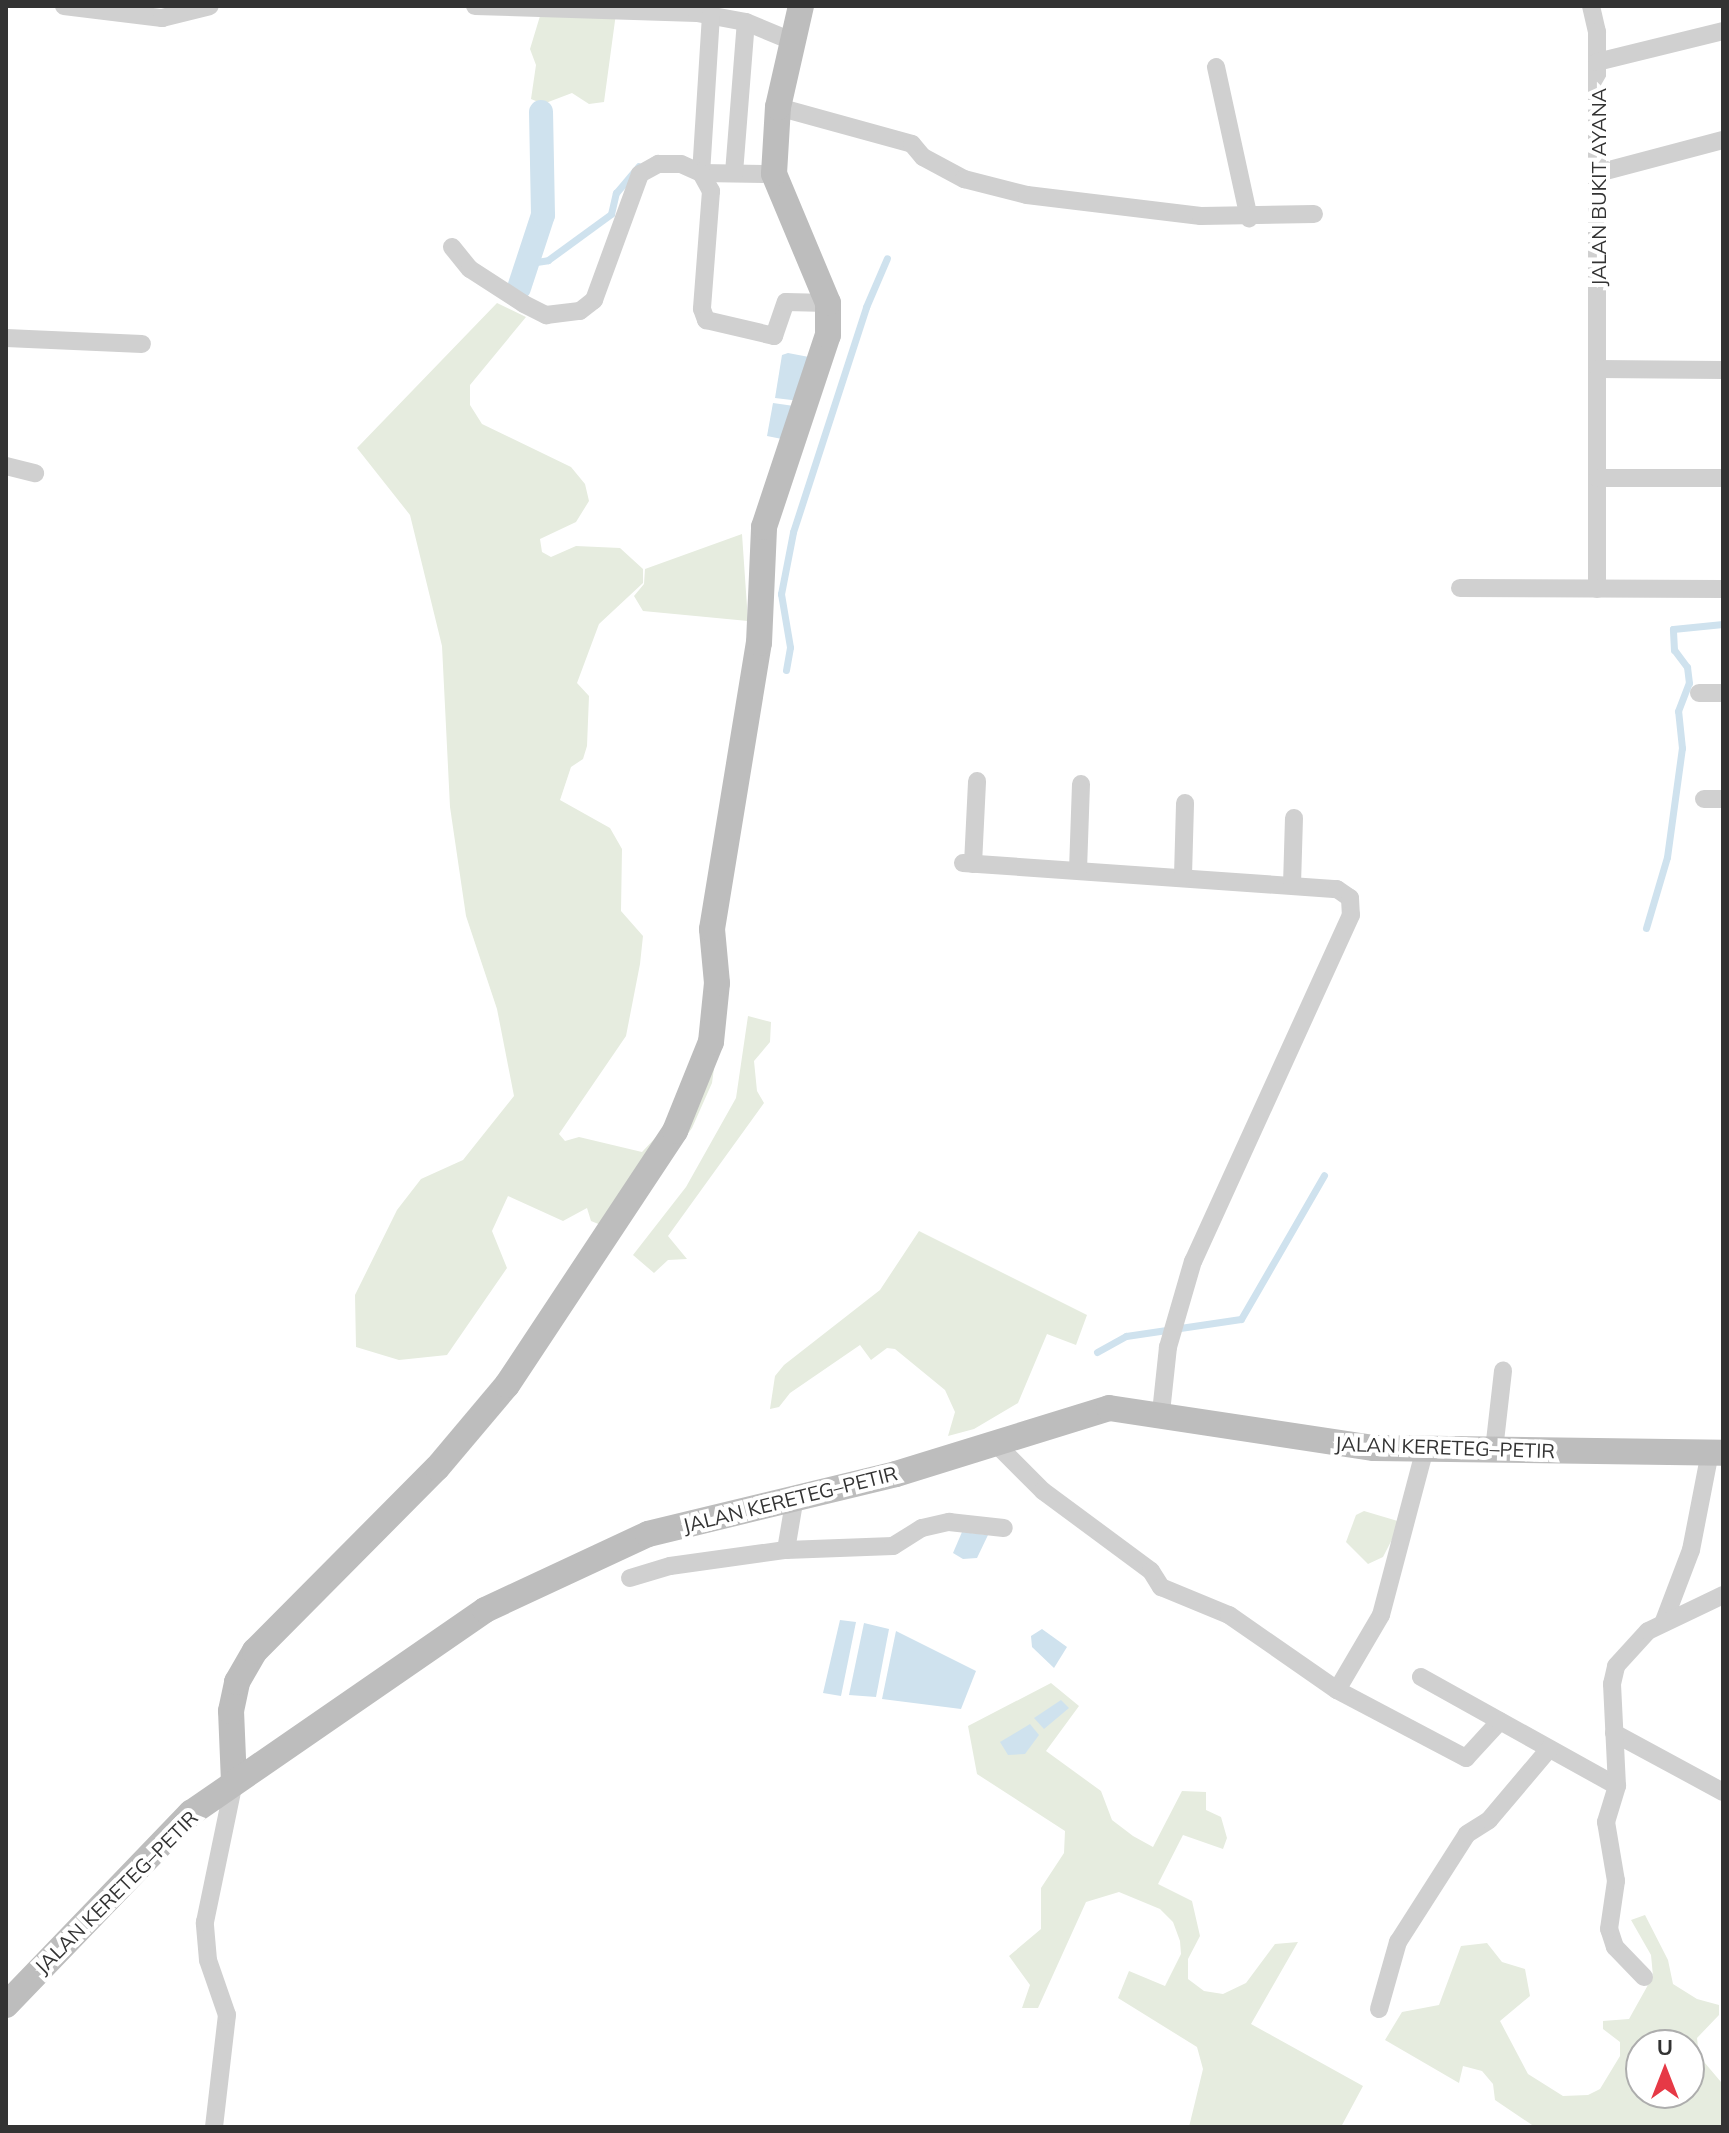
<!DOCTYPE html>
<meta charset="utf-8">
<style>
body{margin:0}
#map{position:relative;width:1729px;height:2133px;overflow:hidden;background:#fff;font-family:Mulish,sans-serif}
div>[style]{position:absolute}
.green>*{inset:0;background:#e6ecdf}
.water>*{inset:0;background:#cfe2ee}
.stream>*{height:7px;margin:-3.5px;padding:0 3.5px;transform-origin:3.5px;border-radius:3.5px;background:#cfe2ee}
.canal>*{height:24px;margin:-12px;padding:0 12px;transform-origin:12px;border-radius:12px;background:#cfe2ee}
.street>*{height:18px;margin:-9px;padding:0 9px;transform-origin:9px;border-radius:9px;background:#d0d0d0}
.secondary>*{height:26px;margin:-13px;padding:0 13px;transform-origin:13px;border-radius:13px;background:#bdbdbd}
span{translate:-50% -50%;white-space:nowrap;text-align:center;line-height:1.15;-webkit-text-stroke:8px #fff;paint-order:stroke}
.street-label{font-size:20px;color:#333}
.frame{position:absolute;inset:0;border:8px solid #333;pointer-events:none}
.north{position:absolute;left:1625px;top:2029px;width:80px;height:80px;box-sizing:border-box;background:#fff;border:2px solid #adadad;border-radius:50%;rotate:0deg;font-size:22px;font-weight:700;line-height:32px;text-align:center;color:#333}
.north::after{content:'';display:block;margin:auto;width:28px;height:36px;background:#e63946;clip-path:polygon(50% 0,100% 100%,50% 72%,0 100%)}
</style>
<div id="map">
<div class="green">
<i style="clip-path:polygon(617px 6px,604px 102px,589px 104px,572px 93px,543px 104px,531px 99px,536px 65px,530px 49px,540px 16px)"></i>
<i style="clip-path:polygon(497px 303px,526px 317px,470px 385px,470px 405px,482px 424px,571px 467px,585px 484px,589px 501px,576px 522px,540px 539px,542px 552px,551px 557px,576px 546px,620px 548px,643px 569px,643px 583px,599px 624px,577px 683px,589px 696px,587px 746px,583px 759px,571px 767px,560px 800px,610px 828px,622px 849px,621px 911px,643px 936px,640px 964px,626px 1036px,559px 1134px,565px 1141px,579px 1137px,642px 1152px,659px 1134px,721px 1017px,712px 1083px,692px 1128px,618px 1232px,591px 1221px,587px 1208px,563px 1221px,508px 1196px,492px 1231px,507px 1268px,447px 1355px,399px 1360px,356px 1347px,355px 1295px,397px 1210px,421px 1179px,463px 1160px,514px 1096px,497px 1009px,466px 916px,450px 807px,442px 646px,410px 515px,357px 448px)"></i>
<i style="clip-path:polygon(742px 534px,748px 621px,643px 611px,634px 596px,644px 584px,645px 569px)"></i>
<i style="clip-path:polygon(748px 1016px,771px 1022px,770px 1042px,754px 1061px,757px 1091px,764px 1103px,668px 1236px,687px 1259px,668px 1260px,654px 1273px,633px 1255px,686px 1187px,736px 1098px)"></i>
<i style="clip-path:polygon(919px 1231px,1087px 1315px,1076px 1345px,1047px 1334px,1018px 1403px,974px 1429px,948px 1436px,955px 1412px,945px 1390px,895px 1349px,887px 1348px,871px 1360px,860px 1345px,790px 1393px,779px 1407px,770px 1409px,775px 1376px,784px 1365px,880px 1290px)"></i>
<i style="clip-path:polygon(1364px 1511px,1401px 1522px,1383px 1557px,1368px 1564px,1346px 1542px,1356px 1515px)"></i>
<i style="clip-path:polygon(1051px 1683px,1079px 1706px,1046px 1751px,1101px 1791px,1112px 1820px,1133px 1836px,1153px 1847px,1182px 1791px,1206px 1792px,1206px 1810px,1221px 1817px,1227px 1838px,1223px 1849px,1183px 1835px,1158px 1884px,1192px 1901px,1200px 1936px,1188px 1959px,1188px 1979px,1204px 1991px,1223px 1994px,1246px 1983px,1275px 1944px,1298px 1942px,1251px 2024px,1363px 2086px,1341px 2127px,1189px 2127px,1203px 2069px,1197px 2047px,1118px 1998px,1129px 1971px,1165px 1986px,1181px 1954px,1180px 1941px,1173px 1922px,1160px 1909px,1119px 1892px,1086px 1902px,1038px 2008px,1022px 2008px,1030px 1985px,1009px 1956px,1041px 1929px,1041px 1888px,1064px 1853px,1065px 1831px,977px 1774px,968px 1726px)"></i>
<i style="clip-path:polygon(evenodd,1645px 1915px,1668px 1960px,1673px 1984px,1697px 1999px,1719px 2005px,1719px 2015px,1697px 2038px,1699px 2056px,1721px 2082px,1723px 2127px,1535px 2127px,1495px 2100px,1493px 2084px,1482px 2071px,1463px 2066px,1459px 2083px,1385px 2040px,1402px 2012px,1439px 2005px,1461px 1946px,1487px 1943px,1502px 1962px,1525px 1969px,1530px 1996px,1500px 2021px,1528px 2074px,1563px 2096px,1588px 2095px,1600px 2089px,1620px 2056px,1620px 2042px,1603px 2029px,1603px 2021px,1629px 2019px,1653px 1976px,1651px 1955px,1631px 1920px,1645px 1915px,1641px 2045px,1689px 2045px,1689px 2093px,1641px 2093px,1641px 2045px)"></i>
</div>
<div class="water">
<i style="clip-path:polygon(788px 353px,809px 357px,800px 401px,775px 398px,782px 355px)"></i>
<i style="clip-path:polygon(773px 403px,801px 407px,787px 440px,767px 436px)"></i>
<i style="clip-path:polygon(962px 1532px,988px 1535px,977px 1558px,963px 1559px,953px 1553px)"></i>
<i style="clip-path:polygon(840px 1620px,856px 1622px,841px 1696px,823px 1693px)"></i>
<i style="clip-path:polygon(864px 1623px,889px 1629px,876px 1697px,849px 1695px)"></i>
<i style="clip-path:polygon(1042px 1629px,1067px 1647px,1054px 1668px,1032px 1647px,1031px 1636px)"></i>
<i style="clip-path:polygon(896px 1631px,976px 1671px,961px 1709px,882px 1699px)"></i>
<i style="clip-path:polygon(1061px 1700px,1069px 1708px,1044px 1729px,1034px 1718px)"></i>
<i style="clip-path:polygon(1030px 1724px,1039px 1735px,1025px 1754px,1008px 1755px,1000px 1742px)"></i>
</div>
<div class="stream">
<i style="left:530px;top:263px;width:18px;rotate:-9deg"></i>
<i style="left:548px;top:260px;width:78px;rotate:-36.1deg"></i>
<i style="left:611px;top:214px;width:22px;rotate:-77deg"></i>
<i style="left:616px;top:193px;width:35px;rotate:-50deg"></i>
<i style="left:786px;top:670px;width:23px;rotate:-80deg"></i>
<i style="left:790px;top:647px;width:54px;rotate:-99.6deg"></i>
<i style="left:781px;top:594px;width:63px;rotate:-79deg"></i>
<i style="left:793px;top:532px;width:237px;rotate:-72deg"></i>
<i style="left:866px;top:307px;width:53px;rotate:-66.8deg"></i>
<i style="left:1646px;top:928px;width:74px;rotate:-73.5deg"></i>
<i style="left:1667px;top:857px;width:110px;rotate:-82.2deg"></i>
<i style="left:1682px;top:748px;width:37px;rotate:-96deg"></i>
<i style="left:1678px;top:711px;width:30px;rotate:-69deg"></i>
<i style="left:1689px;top:683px;width:16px;rotate:-97deg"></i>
<i style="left:1687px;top:667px;width:21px;rotate:-127deg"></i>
<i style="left:1674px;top:650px;width:21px;rotate:-93deg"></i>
<i style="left:1673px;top:629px;width:50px;rotate:-5.7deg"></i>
<i style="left:1097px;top:1352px;width:33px;rotate:-29deg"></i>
<i style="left:1126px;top:1336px;width:116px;rotate:-8.4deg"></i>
<i style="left:1241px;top:1319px;width:166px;rotate:-60deg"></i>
</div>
<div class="canal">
<i style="left:519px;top:288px;width:77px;rotate:-71.8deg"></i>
<i style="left:543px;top:215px;width:103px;rotate:-91.1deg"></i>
</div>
<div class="street">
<i style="left:64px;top:6px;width:99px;rotate:7deg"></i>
<i style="left:162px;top:18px;width:49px;rotate:-14deg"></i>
<i style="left:475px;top:6px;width:222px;rotate:1.8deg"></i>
<i style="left:697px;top:13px;width:50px;rotate:10.4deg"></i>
<i style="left:746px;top:22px;width:52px;rotate:22.6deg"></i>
<i style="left:1591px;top:6px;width:27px;rotate:77deg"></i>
<i style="left:1597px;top:32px;width:557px;rotate:90deg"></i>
<i style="left:711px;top:15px;width:158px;rotate:93.6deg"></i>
<i style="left:701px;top:173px;width:73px;rotate:0.8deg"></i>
<i style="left:1597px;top:62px;width:130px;rotate:-13.8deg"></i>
<i style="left:1216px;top:67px;width:155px;rotate:77.7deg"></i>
<i style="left:778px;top:107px;width:139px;rotate:15.4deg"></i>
<i style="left:912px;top:144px;width:17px;rotate:50deg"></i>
<i style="left:923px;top:157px;width:47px;rotate:28.2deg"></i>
<i style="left:964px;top:179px;width:65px;rotate:14.3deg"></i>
<i style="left:1027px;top:195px;width:175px;rotate:6.9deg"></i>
<i style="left:1201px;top:216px;width:113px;rotate:-1deg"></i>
<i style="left:734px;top:173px;width:151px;rotate:-85.5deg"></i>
<i style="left:1598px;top:173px;width:129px;rotate:-14.8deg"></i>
<i style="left:452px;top:247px;width:28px;rotate:51deg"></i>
<i style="left:470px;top:269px;width:64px;rotate:32.9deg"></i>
<i style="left:524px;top:304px;width:25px;rotate:27deg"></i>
<i style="left:546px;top:315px;width:34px;rotate:-7deg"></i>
<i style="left:580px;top:311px;width:18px;rotate:-38deg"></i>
<i style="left:594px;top:300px;width:134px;rotate:-69.9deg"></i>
<i style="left:640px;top:174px;width:21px;rotate:-29deg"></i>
<i style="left:658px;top:164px;width:23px"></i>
<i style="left:681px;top:164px;width:22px;rotate:24deg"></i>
<i style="left:701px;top:173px;width:21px;rotate:61deg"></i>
<i style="left:711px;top:191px;width:118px;rotate:94.4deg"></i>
<i style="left:702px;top:309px;width:12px;rotate:70deg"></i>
<i style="left:706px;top:320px;width:70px;rotate:13.2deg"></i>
<i style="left:774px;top:336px;width:36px;rotate:-71deg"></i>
<i style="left:786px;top:302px;width:42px;rotate:1.4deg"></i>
<i style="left:6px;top:338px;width:136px;rotate:2.5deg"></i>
<i style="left:1598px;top:369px;width:125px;rotate:0.5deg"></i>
<i style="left:6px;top:466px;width:30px;rotate:14deg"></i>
<i style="left:1598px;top:478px;width:125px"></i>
<i style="left:1460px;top:588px;width:263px;rotate:0.2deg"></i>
<i style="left:1699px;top:693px;width:24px"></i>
<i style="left:1704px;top:799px;width:19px"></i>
<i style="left:963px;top:863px;width:375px;rotate:4deg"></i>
<i style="left:1337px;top:889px;width:16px;rotate:35deg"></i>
<i style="left:1350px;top:898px;width:17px;rotate:87deg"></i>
<i style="left:1351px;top:915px;width:380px;rotate:114.5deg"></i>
<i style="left:1193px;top:1261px;width:90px;rotate:106.2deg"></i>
<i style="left:1168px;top:1347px;width:66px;rotate:96.1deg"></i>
<i style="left:973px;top:864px;width:83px;rotate:-87.2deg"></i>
<i style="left:1078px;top:870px;width:86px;rotate:-88deg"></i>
<i style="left:1183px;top:876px;width:73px;rotate:-88.4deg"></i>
<i style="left:1292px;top:885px;width:67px;rotate:-88.3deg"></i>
<i style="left:998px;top:1446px;width:64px;rotate:45deg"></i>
<i style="left:1043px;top:1491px;width:134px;rotate:36.5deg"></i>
<i style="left:1151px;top:1571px;width:19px;rotate:58deg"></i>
<i style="left:1161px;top:1587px;width:74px;rotate:22.4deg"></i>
<i style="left:1229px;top:1615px;width:131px;rotate:34.8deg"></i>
<i style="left:1337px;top:1690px;width:146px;rotate:27.8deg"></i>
<i style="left:1466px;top:1758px;width:50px;rotate:-47.4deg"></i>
<i style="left:1494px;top:1450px;width:80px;rotate:-83.5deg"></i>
<i style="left:786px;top:1550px;width:107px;rotate:-2.1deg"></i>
<i style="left:893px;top:1546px;width:34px;rotate:-32deg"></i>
<i style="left:922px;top:1528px;width:28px;rotate:-13deg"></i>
<i style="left:949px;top:1522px;width:55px;rotate:6.2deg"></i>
<i style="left:630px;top:1578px;width:42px;rotate:-16.7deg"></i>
<i style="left:670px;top:1566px;width:117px;rotate:-7.9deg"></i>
<i style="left:786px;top:1550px;width:54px;rotate:-80.4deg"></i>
<i style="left:1664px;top:1621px;width:76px;rotate:-69.2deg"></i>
<i style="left:1691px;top:1550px;width:100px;rotate:-79deg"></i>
<i style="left:1421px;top:1677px;width:224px;rotate:29.1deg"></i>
<i style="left:1337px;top:1690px;width:87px;rotate:-59.6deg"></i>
<i style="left:1381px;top:1615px;width:172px;rotate:-75.2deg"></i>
<i style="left:1614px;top:1733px;width:124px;rotate:28.4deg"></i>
<i style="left:1644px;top:1977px;width:42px;rotate:-134deg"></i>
<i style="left:1615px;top:1947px;width:19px;rotate:-108deg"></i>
<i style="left:1609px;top:1929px;width:49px;rotate:-81.7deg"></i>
<i style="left:1616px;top:1881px;width:60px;rotate:-99.6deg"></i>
<i style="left:1606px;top:1822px;width:38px;rotate:-73deg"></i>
<i style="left:1617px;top:1786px;width:102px;rotate:-92.8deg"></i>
<i style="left:1612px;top:1684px;width:18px;rotate:-77deg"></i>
<i style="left:1616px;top:1666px;width:47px;rotate:-47.6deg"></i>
<i style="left:1648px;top:1631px;width:83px;rotate:-25.6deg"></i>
<i style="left:1379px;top:2009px;width:70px;rotate:-74.2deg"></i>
<i style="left:1398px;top:1942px;width:128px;rotate:-57.4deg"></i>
<i style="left:1467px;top:1834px;width:26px;rotate:-32deg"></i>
<i style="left:1489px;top:1820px;width:93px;rotate:-49.8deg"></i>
<i style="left:214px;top:2127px;width:113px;rotate:-83.4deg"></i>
<i style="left:227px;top:2015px;width:58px;rotate:-109.1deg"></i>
<i style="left:208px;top:1960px;width:38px;rotate:-95deg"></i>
<i style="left:205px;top:1922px;width:143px;rotate:-78.3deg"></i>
</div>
<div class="secondary">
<i style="left:234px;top:1782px;width:71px;rotate:-92.4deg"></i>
<i style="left:231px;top:1711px;width:30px;rotate:-78deg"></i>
<i style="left:237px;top:1682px;width:36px;rotate:-60deg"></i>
<i style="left:255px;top:1651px;width:258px;rotate:-45.2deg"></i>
<i style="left:437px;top:1468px;width:109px;rotate:-49.9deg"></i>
<i style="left:507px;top:1385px;width:305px;rotate:-56.5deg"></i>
<i style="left:675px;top:1131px;width:96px;rotate:-68deg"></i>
<i style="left:711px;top:1042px;width:59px;rotate:-84.2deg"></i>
<i style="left:717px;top:983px;width:54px;rotate:-95.3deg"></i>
<i style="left:712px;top:929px;width:290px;rotate:-80.7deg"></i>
<i style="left:759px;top:643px;width:116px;rotate:-87.5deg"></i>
<i style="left:764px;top:527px;width:202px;rotate:-71.6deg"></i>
<i style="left:828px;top:335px;width:32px;rotate:-90deg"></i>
<i style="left:828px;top:303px;width:140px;rotate:-112.7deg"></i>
<i style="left:774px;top:174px;width:67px;rotate:-86.6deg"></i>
<i style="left:778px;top:107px;width:104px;rotate:-77.2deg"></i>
<i style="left:6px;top:2005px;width:267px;rotate:-46.1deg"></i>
<i style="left:191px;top:1813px;width:357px;rotate:-34.6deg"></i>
<i style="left:485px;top:1610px;width:180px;rotate:-25deg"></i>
<i style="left:648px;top:1534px;width:255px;rotate:-13.6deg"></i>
<i style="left:896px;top:1474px;width:223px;rotate:-17.2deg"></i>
<i style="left:1109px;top:1408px;width:268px;rotate:8.6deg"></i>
<i style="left:1374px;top:1448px;width:349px;rotate:0.8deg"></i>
</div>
<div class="street-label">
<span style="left:1598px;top:187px;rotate:-90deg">JALAN BUKIT AYANA</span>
<span style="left:1445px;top:1447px;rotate:2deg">JALAN KERETEG–PETIR</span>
<span style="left:790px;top:1499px;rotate:-14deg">JALAN KERETEG–PETIR</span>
<span style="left:116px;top:1892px;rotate:-45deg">JALAN KERETEG–PETIR</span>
</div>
<div class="frame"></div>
<div class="north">U</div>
</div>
